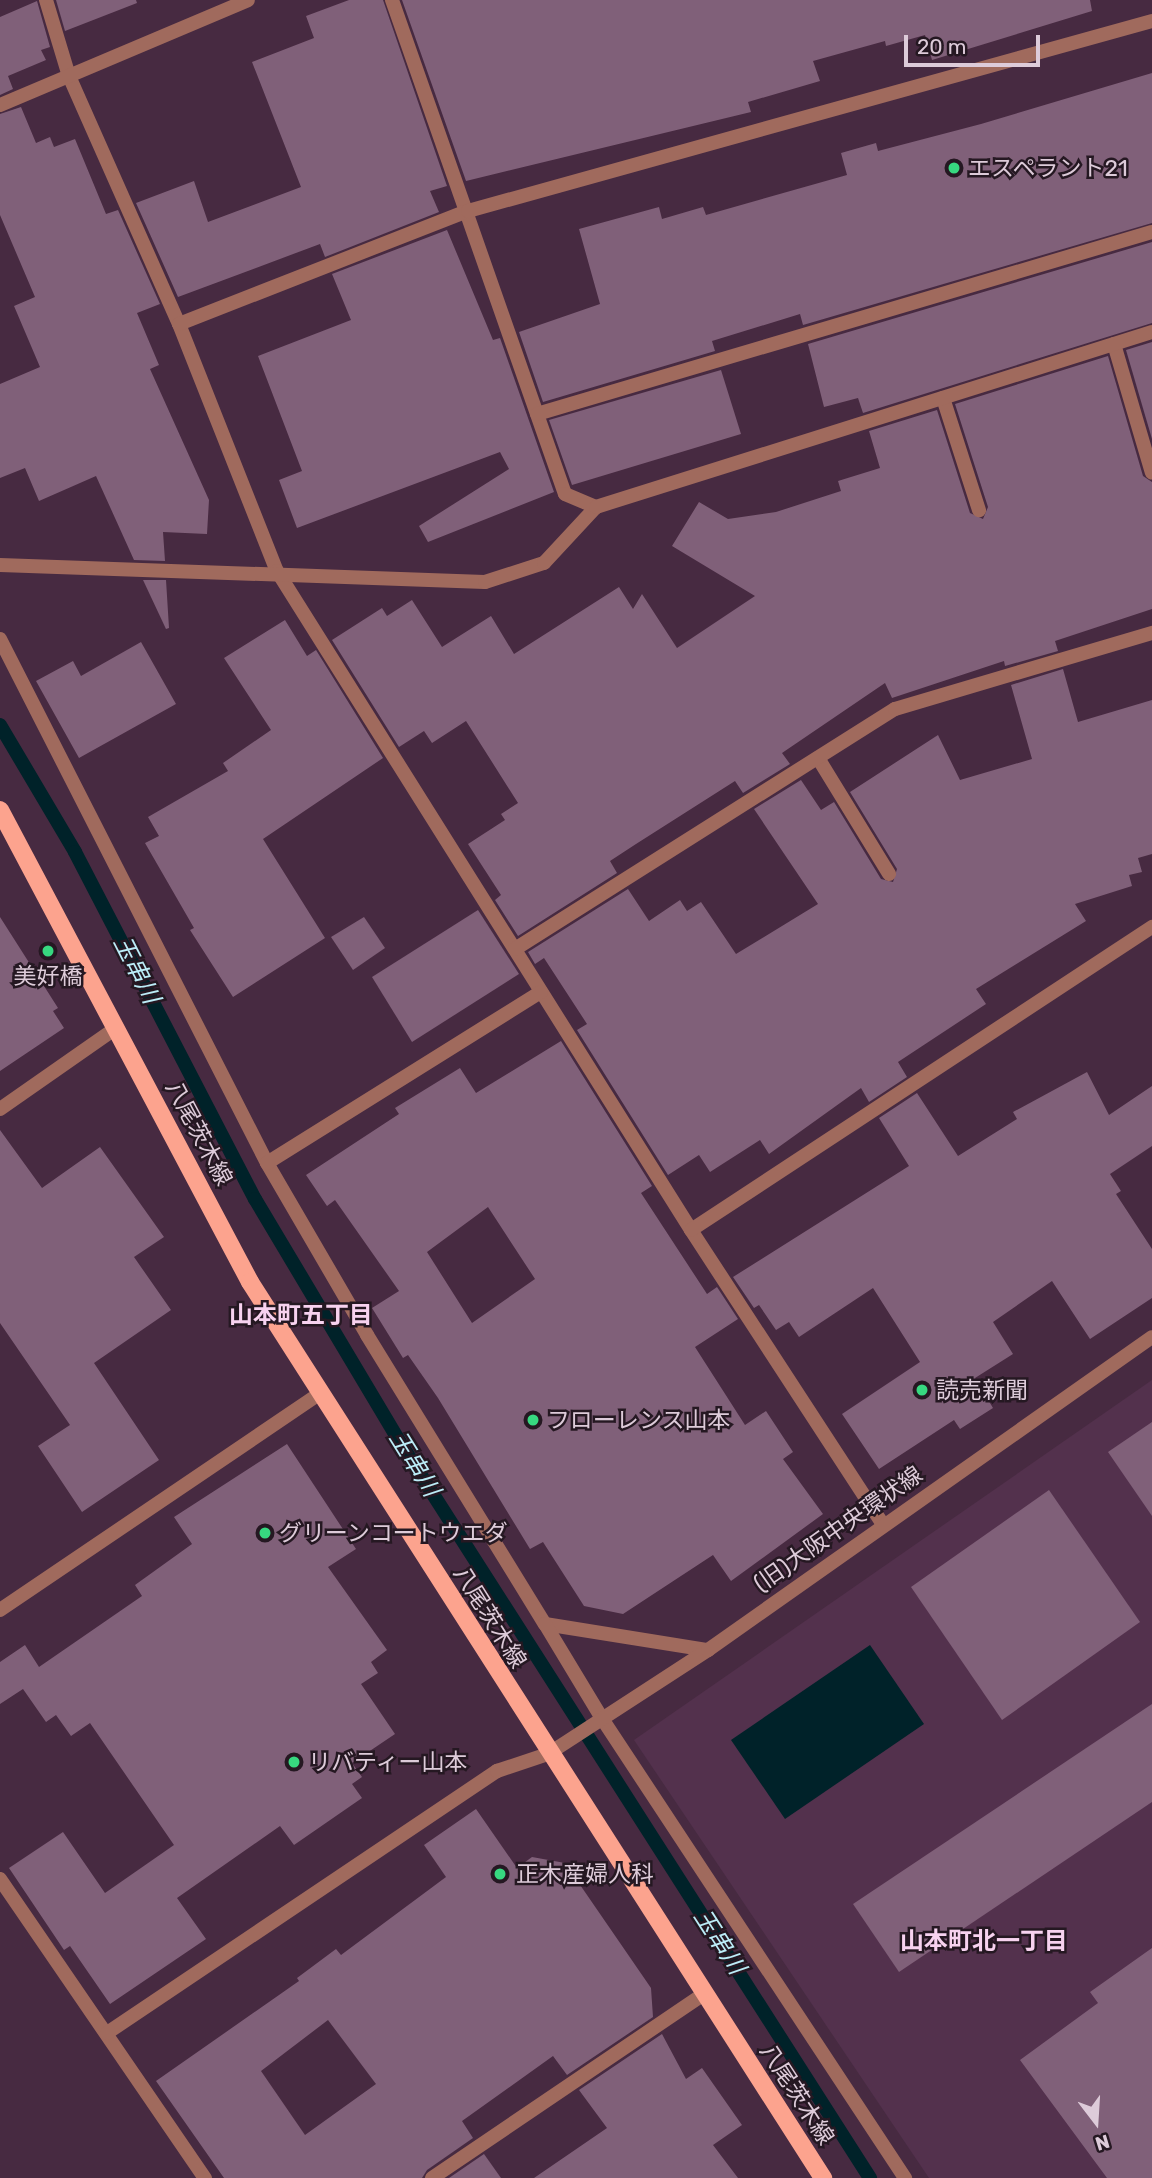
<!DOCTYPE html>
<meta charset="utf-8">
<style>
body{margin:0}
#map{position:relative;width:1152px;height:2178px;overflow:hidden;background:#472a41;font-family:Rubik,"Noto Sans JP",sans-serif}
div>[style]{position:absolute}
.built>*{inset:0;background:#53314d}
.water>*{inset:0;background:#002229}
.stream>*{height:14px;margin:-7px;padding:0 7px;transform-origin:7px;border-radius:7px;background:#002229}
.building>*{inset:0;background:#806079}
.service>*{height:14px;margin:-7px;padding:0 7px;transform-origin:7px;border-radius:7px;background:#a06a5d}
.minor>*{height:14px;margin:-7px;padding:0 7px;transform-origin:7px;border-radius:7px;background:#a06a5d}
.tertiary>*{height:14px;margin:-7px;padding:0 7px;transform-origin:7px;border-radius:7px;background:#a06a5d}
.primary>*{height:18px;margin:-9px;padding:0 9px;transform-origin:9px;border-radius:9px;background:#fca38e}
.dots>*{width:19px;height:19px;translate:-50% -50%;box-sizing:border-box;border:4px solid #251822;border-radius:50%}
span{translate:-50% -50%;white-space:nowrap;text-align:center;line-height:1.15;-webkit-text-stroke:5px #251822;paint-order:stroke}
.poi-label{font-size:23px;color:#ddcbd9}
.left{translate:0 -50%;text-align:left}
.street-label{font-size:23px;color:#ddcbd9}
.water-label{font-size:24px;color:#bcedf8;font-style:italic}
.neighbourhood-label{font-size:24px;color:#f7d2ef;font-weight:700}
.north{position:absolute;left:1061px;top:2087px;width:70px;height:70px;-webkit-text-stroke:5px #251822;paint-order:stroke;rotate:163deg;font-size:19px;font-weight:700;line-height:28px;text-align:center;color:#ddcbd9}
.north::after{content:'';display:block;margin:auto;width:24px;height:32px;background:#ddcbd9;clip-path:polygon(50% 0,100% 100%,50% 72%,0 100%)}
.scale{position:absolute;left:904px;top:35px;width:136px;height:32px;box-sizing:border-box;border:4px solid #ddcbd9;border-top:0;padding-left:9px;font-size:21px;line-height:24px;white-space:nowrap;color:#ddcbd9;-webkit-text-stroke:5px #251822;paint-order:stroke}
</style>
<div id="map">
<div class="built">
<i style="clip-path:polygon(1152px 1380px,1152px 2178px,929px 2178px,634px 1740px)"></i>
</div>
<div class="water">
<i style="clip-path:polygon(870px 1645px,924px 1724px,785px 1819px,731px 1740px)"></i>
</div>
<div class="stream">
<i style="left:0;top:725px;width:147px;rotate:59.4deg"></i>
<i style="left:75px;top:852px;width:391px;rotate:62.6deg"></i>
<i style="left:255px;top:1199px;width:282px;rotate:59.2deg"></i>
<i style="left:399px;top:1441px;width:875px;rotate:57.42deg"></i>
</div>
<div class="building">
<i style="clip-path:polygon(56px 0,136px 0,137px 3px,65px 31px)"></i>
<i style="clip-path:polygon(349px 0,383px 0,447px 186px,430px 191px,439px 212px,325px 257px,320px 244px,178px 297px,136px 203px,194px 181px,208px 222px,301px 187px,252px 62px,314px 38px,306px 16px)"></i>
<i style="clip-path:polygon(402px 0,1090px 0,1092px 11px,932px 60px,925px 35px,886px 46px,885px 41px,813px 61px,820px 81px,748px 102px,751px 112px,466px 181px)"></i>
<i style="clip-path:polygon(37px 1px,50px 47px,41px 50px,46px 60px,8px 76px,13px 89px,0 95px,0 17px)"></i>
<i style="clip-path:polygon(1152px 73px,1152px 223px,803px 325px,800px 314px,712px 341px,715px 351px,543px 402px,519px 332px,600px 304px,579px 229px,659px 207px,662px 219px,703px 207px,706px 215px,847px 175px,841px 153px,876px 143px,878px 151px,981px 124px)"></i>
<i style="clip-path:polygon(21px 107px,36px 143px,50px 137px,54px 147px,75px 139px,106px 214px,118px 210px,160px 304px,137px 313px,159px 365px,150px 369px,209px 500px,207px 534px,163px 532px,165px 561px,134px 560px,96px 476px,39px 501px,25px 468px,0 478px,0 384px,40px 367px,14px 306px,35px 297px,0 215px,0 114px)"></i>
<i style="clip-path:polygon(447px 230px,493px 340px,500px 338px,554px 492px,428px 542px,419px 526px,509px 469px,500px 452px,297px 528px,279px 480px,302px 471px,258px 356px,351px 320px,332px 274px)"></i>
<i style="clip-path:polygon(1152px 242px,1152px 323px,863px 413px,858px 398px,824px 407px,808px 344px)"></i>
<i style="clip-path:polygon(1152px 342px,1152px 439px,1126px 350px)"></i>
<i style="clip-path:polygon(1108px 356px,1143px 476px,1152px 482px,1152px 609px,1055px 641px,1058px 651px,1005px 666px,1004px 661px,892px 698px,885px 683px,782px 753px,790px 764px,743px 793px,735px 781px,636px 844px,610px 861px,617px 873px,518px 936px,495px 900px,501px 895px,468px 844px,505px 820px,501px 814px,518px 803px,466px 721px,432px 743px,424px 731px,399px 747px,332px 640px,382px 608px,387px 616px,412px 600px,442px 647px,491px 616px,514px 654px,619px 587px,633px 609px,642px 594px,677px 648px,755px 596px,672px 546px,699px 502px,728px 519px,776px 512px,841px 491px,838px 481px,880px 468px,869px 431px,937px 410px,970px 513px,983px 519px,988px 507px,955px 404px)"></i>
<i style="clip-path:polygon(721px 370px,741px 434px,572px 485px,549px 420px)"></i>
<i style="clip-path:polygon(143px 580px,166px 580px,169px 628px,166px 629px)"></i>
<i style="clip-path:polygon(285px 620px,307px 656px,316px 650px,383px 758px,263px 839px,325px 938px,233px 997px,190px 930px,194px 928px,145px 843px,159px 836px,148px 817px,228px 771px,223px 763px,271px 730px,224px 658px)"></i>
<i style="clip-path:polygon(141px 642px,176px 704px,79px 758px,36px 681px,73px 661px,81px 676px)"></i>
<i style="clip-path:polygon(1063px 669px,1078px 722px,1152px 700px,1152px 854px,1138px 858px,1142px 872px,1129px 875px,1132px 886px,1075px 904px,1086px 921px,976px 989px,986px 1004px,898px 1062px,907px 1077px,869px 1102px,861px 1088px,769px 1154px,760px 1140px,710px 1172px,699px 1155px,668px 1175px,577px 1030px,587px 1024px,544px 958px,535px 964px,528px 952px,628px 889px,649px 921px,680px 900px,687px 911px,701px 902px,736px 954px,818px 904px,754px 809px,801px 780px,821px 810px,834px 802px,881px 879px,893px 882px,897px 869px,850px 792px,938px 735px,960px 780px,1032px 759px,1011px 685px)"></i>
<i style="clip-path:polygon(478px 910px,519px 974px,412px 1042px,372px 977px)"></i>
<i style="clip-path:polygon(0 917px,58px 1008px,53px 1011px,64px 1028px,0 1071px)"></i>
<i style="clip-path:polygon(364px 917px,385px 948px,353px 970px,331px 937px)"></i>
<i style="clip-path:polygon(evenodd,561px 1041px,652px 1186px,641px 1193px,707px 1294px,717px 1287px,738px 1319px,695px 1347px,745px 1425px,766px 1411px,793px 1452px,783px 1459px,823px 1514px,731px 1581px,713px 1555px,623px 1614px,584px 1606px,543px 1542px,530px 1549px,438px 1398px,408px 1355px,403px 1358px,372px 1308px,399px 1291px,335px 1200px,327px 1206px,306px 1175px,399px 1114px,395px 1108px,460px 1068px,476px 1093px,561px 1041px,488px 1207px,535px 1279px,472px 1323px,427px 1252px,488px 1207px)"></i>
<i style="clip-path:polygon(1087px 1072px,1109px 1115px,1152px 1086px,1152px 1146px,1110px 1174px,1121px 1191px,1116px 1194px,1152px 1249px,1152px 1298px,1090px 1339px,1052px 1281px,993px 1322px,1013px 1354px,975px 1378px,993px 1408px,960px 1429px,954px 1420px,879px 1469px,842px 1414px,920px 1362px,873px 1288px,799px 1337px,789px 1322px,776px 1330px,759px 1305px,754px 1308px,733px 1277px,909px 1166px,879px 1118px,917px 1093px,958px 1156px,1017px 1119px,1013px 1112px)"></i>
<i style="clip-path:polygon(0 1130px,42px 1188px,100px 1147px,164px 1237px,134px 1257px,171px 1310px,94px 1363px,159px 1460px,82px 1512px,38px 1446px,70px 1425px,0 1323px)"></i>
<i style="clip-path:polygon(1152px 1422px,1152px 1516px,1108px 1452px)"></i>
<i style="clip-path:polygon(287px 1444px,356px 1549px,328px 1567px,387px 1650px,371px 1662px,378px 1673px,361px 1684px,395px 1734px,352px 1763px,362px 1777px,352px 1784px,362px 1798px,294px 1845px,280px 1826px,177px 1898px,206px 1939px,110px 2004px,70px 1946px,64px 1950px,9px 1868px,63px 1832px,105px 1893px,174px 1845px,90px 1723px,71px 1736px,56px 1715px,46px 1722px,23px 1689px,0 1704px,0 1662px,25px 1645px,39px 1667px,142px 1596px,135px 1585px,192px 1544px,174px 1517px)"></i>
<i style="clip-path:polygon(1049px 1490px,1140px 1622px,1002px 1720px,911px 1587px)"></i>
<i style="clip-path:polygon(1152px 1704px,1152px 1802px,899px 1972px,853px 1904px)"></i>
<i style="clip-path:polygon(evenodd,476px 1809px,517px 1868px,532px 1857px,565px 1863px,651px 1988px,653px 2017px,567px 2075px,553px 2056px,462px 2121px,473px 2138px,427px 2170px,422px 2178px,224px 2178px,156px 2081px,299px 1981px,297px 1978px,336px 1949px,341px 1955px,446px 1877px,424px 1845px,476px 1809px,328px 2020px,376px 2084px,305px 2135px,261px 2071px,328px 2020px)"></i>
<i style="clip-path:polygon(1152px 1948px,1152px 2178px,1107px 2178px,1020px 2060px,1098px 2003px,1090px 1992px)"></i>
<i style="clip-path:polygon(662px 2034px,686px 2079px,702px 2068px,742px 2125px,713px 2145px,738px 2178px,534px 2178px,607px 2128px,579px 2090px)"></i>
<i style="clip-path:polygon(484px 2154px,501px 2178px,449px 2178px)"></i>
</div>
<div class="service">
<i style="left:1114px;top:344px;width:134px;rotate:73.6deg"></i>
<i style="left:943px;top:398px;width:118px;rotate:72.2deg"></i>
<i style="left:818px;top:758px;width:136px;rotate:58.5deg"></i>
</div>
<div class="minor">
<i style="left:46px;top:0;width:79px;rotate:73.2deg"></i>
<i style="left:69px;top:76px;width:271px;rotate:66.1deg"></i>
<i style="left:179px;top:324px;width:266px;rotate:68.4deg"></i>
<i style="left:277px;top:571px;width:778px;rotate:57.86deg"></i>
<i style="left:691px;top:1230px;width:351px;rotate:56.9deg"></i>
<i style="left:392px;top:0;width:523px;rotate:70.7deg"></i>
<i style="left:565px;top:494px;width:34px;rotate:23deg"></i>
<i style="left:0;top:105px;width:269px;rotate:-22.9deg"></i>
<i style="left:179px;top:324px;width:310px;rotate:-21.4deg"></i>
<i style="left:468px;top:211px;width:710px;rotate:-15.52deg"></i>
<i style="left:537px;top:414px;width:641px;rotate:-16.49deg"></i>
<i style="left:0;top:565px;width:485px;rotate:2deg"></i>
<i style="left:485px;top:582px;width:62px;rotate:-17.9deg"></i>
<i style="left:544px;top:563px;width:76px;rotate:-47.1deg"></i>
<i style="left:596px;top:507px;width:583px;rotate:-17.47deg"></i>
<i style="left:0;top:639px;width:588px;rotate:63deg"></i>
<i style="left:267px;top:1163px;width:199px;rotate:59.8deg"></i>
<i style="left:367px;top:1335px;width:339px;rotate:58.4deg"></i>
<i style="left:545px;top:1624px;width:165px;rotate:9.1deg"></i>
<i style="left:515px;top:949px;width:449px;rotate:-32.3deg"></i>
<i style="left:895px;top:709px;width:268px;rotate:-16.5deg"></i>
<i style="left:0;top:1109px;width:141px;rotate:-34.9deg"></i>
<i style="left:267px;top:1163px;width:323px;rotate:-32deg"></i>
<i style="left:691px;top:1230px;width:552px;rotate:-33.32deg"></i>
<i style="left:0;top:1610px;width:387px;rotate:-34.1deg"></i>
<i style="left:545px;top:1624px;width:112px;rotate:58.9deg"></i>
<i style="left:603px;top:1720px;width:549px;rotate:56.6deg"></i>
<i style="left:0;top:1879px;width:363px;rotate:55.6deg"></i>
<i style="left:107px;top:2033px;width:470px;rotate:-33.9deg"></i>
<i style="left:497px;top:1771px;width:54px;rotate:-18.4deg"></i>
<i style="left:432px;top:2178px;width:328px;rotate:-34.1deg"></i>
</div>
<div class="tertiary">
<i style="left:548px;top:1754px;width:191px;rotate:-33deg"></i>
<i style="left:708px;top:1650px;width:543px;rotate:-35.18deg"></i>
</div>
<div class="primary">
<i style="left:0;top:810px;width:534px;rotate:62.09deg"></i>
<i style="left:250px;top:1282px;width:1064px;rotate:57.4deg"></i>
</div>
<div class="dots">
<i style="left:954px;top:168px;background:#37d880"></i>
<i style="left:48px;top:951px;background:#37d880"></i>
<i style="left:922px;top:1390px;background:#37d880"></i>
<i style="left:533px;top:1420px;background:#37d880"></i>
<i style="left:265px;top:1533px;background:#37d880"></i>
<i style="left:294px;top:1762px;background:#37d880"></i>
<i style="left:500px;top:1874px;background:#37d880"></i>
</div>
<div class="poi-label">
<span class="left" style="left:968px;top:168px">エスペラント21</span>
<span style="left:48px;top:976px">美好橋</span>
<span class="left" style="left:936px;top:1390px">読売新聞</span>
<span class="left" style="left:547px;top:1420px">フローレンス山本</span>
<span class="left" style="left:279px;top:1533px">グリーンコートウエダ</span>
<span class="left" style="left:308px;top:1762px">リバティー山本</span>
<span class="left" style="left:516px;top:1874px">正木産婦人科</span>
</div>
<div class="street-label">
<span style="left:199px;top:1133px;rotate:62deg">八尾茨木線</span>
<span style="left:838px;top:1529px;rotate:-35deg">(旧)大阪中央環状線</span>
<span style="left:490px;top:1617px;rotate:58deg">八尾茨木線</span>
<span style="left:797px;top:2094px;rotate:57deg">八尾茨木線</span>
</div>
<div class="water-label">
<span style="left:136px;top:970px;rotate:63deg">玉串川</span>
<span style="left:414px;top:1464px;rotate:58deg">玉串川</span>
<span style="left:719px;top:1942px;rotate:57deg">玉串川</span>
</div>
<div class="neighbourhood-label">
<span style="left:301px;top:1316px">山本町五丁目</span>
<span style="left:984px;top:1942px">山本町北一丁目</span>
</div>
<div class="north">N</div>
<div class="scale">20 m</div>
</div>
